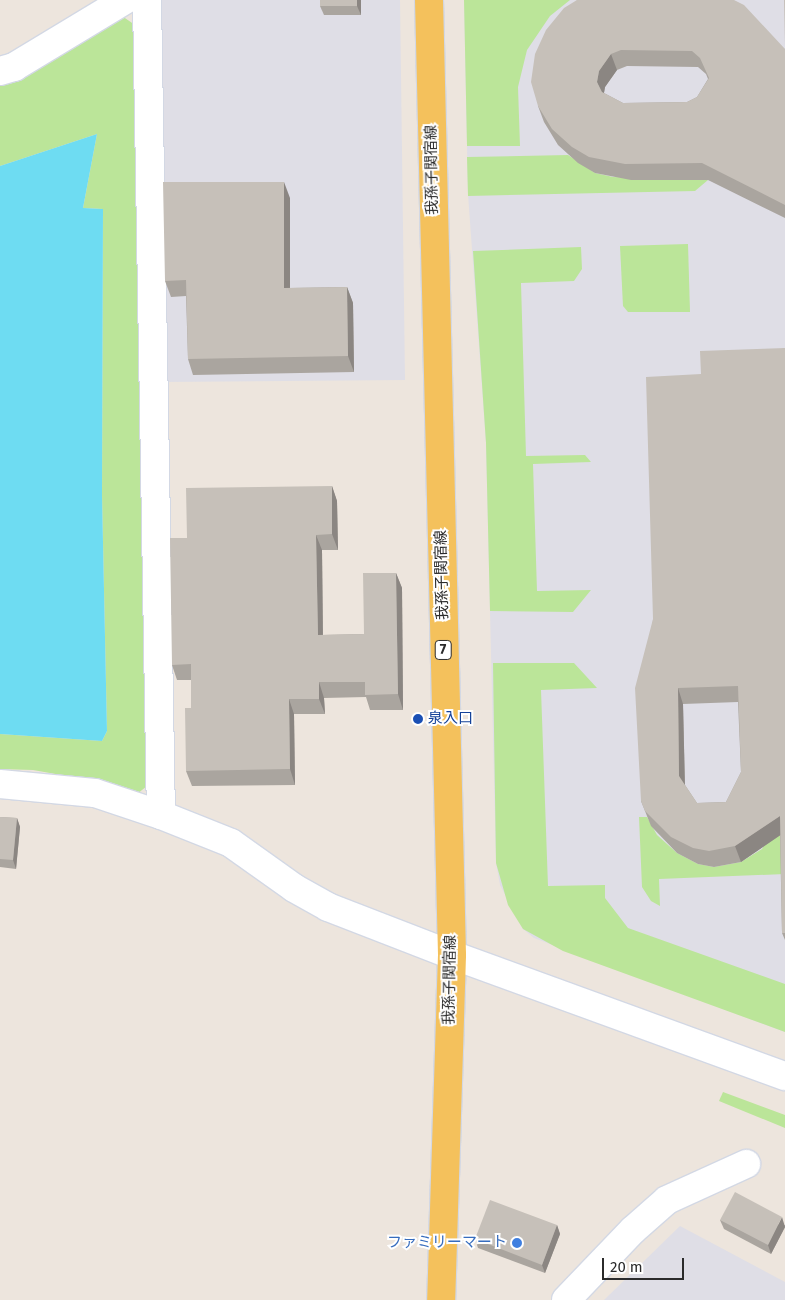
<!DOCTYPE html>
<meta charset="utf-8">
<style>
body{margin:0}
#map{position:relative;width:785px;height:1300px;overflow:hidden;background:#ede5dd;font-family:"Fira Sans","Noto Sans JP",sans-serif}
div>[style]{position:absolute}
.industrial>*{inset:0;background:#dfdee6}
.green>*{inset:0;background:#bbe599}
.water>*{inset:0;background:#6edcf2}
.roads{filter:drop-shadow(1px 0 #d3d8e4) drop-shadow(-1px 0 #d3d8e4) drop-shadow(0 1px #d3d8e4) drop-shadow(0 -1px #d3d8e4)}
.minor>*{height:28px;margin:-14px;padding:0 14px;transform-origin:14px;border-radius:14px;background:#fff}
.tertiary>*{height:28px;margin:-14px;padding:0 14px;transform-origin:14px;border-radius:14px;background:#fff}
.primary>*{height:28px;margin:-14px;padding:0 14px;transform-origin:14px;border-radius:14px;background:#f4c15c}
.wall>*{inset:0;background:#aaa59f}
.shaded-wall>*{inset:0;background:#8b8682}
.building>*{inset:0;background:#c6c0b9}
.dots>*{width:14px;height:14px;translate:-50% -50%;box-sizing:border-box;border:2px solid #fff;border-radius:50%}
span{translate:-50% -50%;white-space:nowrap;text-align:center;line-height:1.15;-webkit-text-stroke:4px #fff;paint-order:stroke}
.shield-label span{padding:1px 4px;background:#fff;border:1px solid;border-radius:4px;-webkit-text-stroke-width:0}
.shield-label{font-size:14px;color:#2b2b2b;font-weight:700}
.street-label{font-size:15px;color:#2b2b2b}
.transit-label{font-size:15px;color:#164399}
.left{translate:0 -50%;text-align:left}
.shop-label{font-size:15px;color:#366cbe}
.right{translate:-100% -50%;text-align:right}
.scale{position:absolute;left:602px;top:1258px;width:82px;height:22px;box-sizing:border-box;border:2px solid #2b2b2b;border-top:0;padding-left:6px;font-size:15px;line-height:18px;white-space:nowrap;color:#2b2b2b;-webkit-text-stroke:4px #fff;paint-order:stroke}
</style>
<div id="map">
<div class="industrial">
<i style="clip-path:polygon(158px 0,400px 0,405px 380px,163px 382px)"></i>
<i style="clip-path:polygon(464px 0,785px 0,785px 1032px,534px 938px,523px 929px,500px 885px,496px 863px,486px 443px,468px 194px)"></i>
<i style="clip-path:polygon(680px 1226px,785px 1282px,785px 1300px,604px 1300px)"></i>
</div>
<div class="green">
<i style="clip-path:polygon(464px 0,570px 0,550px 16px,527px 50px,518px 87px,520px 146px,467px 146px)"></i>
<i style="clip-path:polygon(122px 16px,135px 25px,147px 786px,137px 794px,84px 779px,33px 770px,0 769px,0 734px,102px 741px,107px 731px,102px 495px,103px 209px,83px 208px,97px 134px,0 166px,0 85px,15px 82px)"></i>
<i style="clip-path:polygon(568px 155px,595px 173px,613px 177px,708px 180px,695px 191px,468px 196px,467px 157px)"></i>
<i style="clip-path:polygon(688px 244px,690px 312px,628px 312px,623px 306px,620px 246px)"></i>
<i style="clip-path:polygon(581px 247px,582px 269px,574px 281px,521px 283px,526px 456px,585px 455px,591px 462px,533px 464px,537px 591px,591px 590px,573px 612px,490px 611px,486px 443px,473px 251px)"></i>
<i style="clip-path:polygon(493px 663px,574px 663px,597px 688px,541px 690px,548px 886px,605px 885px,605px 898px,628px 928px,785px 984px,785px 1032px,563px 951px,523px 929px,508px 905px,496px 863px)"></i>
<i style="clip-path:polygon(785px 811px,785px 874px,659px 879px,660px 906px,651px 901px,642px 887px,639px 817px,647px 817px,657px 835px,677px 853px,698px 864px,714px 867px,741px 862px,762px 849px)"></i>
<i style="clip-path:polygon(723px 1092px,785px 1115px,785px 1128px,719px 1101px)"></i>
</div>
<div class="water">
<i style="clip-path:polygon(97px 134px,83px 208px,103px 209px,102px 495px,107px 731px,102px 741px,0 734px,0 166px)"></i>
</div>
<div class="roads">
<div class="minor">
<i style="left:147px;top:0;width:815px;rotate:89.02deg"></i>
<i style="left:0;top:71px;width:15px;rotate:-16deg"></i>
<i style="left:14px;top:67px;width:130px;rotate:-31.1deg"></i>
<i style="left:0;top:784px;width:95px;rotate:5.4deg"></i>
<i style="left:95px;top:793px;width:70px;rotate:18.4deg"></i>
<i style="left:161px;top:815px;width:75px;rotate:21.8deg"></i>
<i style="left:231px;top:843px;width:77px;rotate:35.5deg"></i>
<i style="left:294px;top:888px;width:39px;rotate:29deg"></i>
<i style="left:328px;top:907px;width:133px;rotate:21.2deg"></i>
</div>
<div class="tertiary">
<i style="left:452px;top:955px;width:354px;rotate:20deg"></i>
<i style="left:566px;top:1300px;width:97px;rotate:-46.3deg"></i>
<i style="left:633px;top:1230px;width:45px;rotate:-41.4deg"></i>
<i style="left:667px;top:1200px;width:87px;rotate:-24.5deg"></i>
</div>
<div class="primary">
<i style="left:429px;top:0;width:955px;rotate:88.62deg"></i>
<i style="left:452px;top:955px;width:345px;rotate:91.8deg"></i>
</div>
</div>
<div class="wall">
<i style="clip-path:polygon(320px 0,361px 0,361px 15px,324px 15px,320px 6px)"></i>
<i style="clip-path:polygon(evenodd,577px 0,785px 49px,785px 218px,708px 180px,631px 180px,595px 173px,578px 163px,558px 145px,544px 122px,538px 106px,577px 0,627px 66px,698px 67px,706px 74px,708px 79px,697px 97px,687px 102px,623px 103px,604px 93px,605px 87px,617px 70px,627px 66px)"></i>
<i style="clip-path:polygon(290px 198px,290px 288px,347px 287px,353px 303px,354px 372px,193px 375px,188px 359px,186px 296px,171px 297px,165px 281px)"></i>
<i style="clip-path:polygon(evenodd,785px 348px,785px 940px,782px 933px,780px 835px,741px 862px,714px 867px,698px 864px,677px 853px,651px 826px,641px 801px,653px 619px,701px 374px,785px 348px,738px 702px,741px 772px,726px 802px,697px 803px,685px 785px,683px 704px,738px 702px)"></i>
<i style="clip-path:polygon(332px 486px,337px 501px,338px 550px,322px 550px,323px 635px,364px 634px,396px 573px,402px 588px,403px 710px,370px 710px,366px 697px,324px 698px,325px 714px,294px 714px,295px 785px,192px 786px,186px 771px,191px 708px,191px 680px,177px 680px,172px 665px,187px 538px)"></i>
<i style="clip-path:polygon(0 817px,17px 818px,20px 827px,16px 869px,0 867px)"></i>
<i style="clip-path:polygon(720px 1220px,785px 1225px,785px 1227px,771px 1254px,724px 1229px)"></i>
<i style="clip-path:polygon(557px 1225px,560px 1234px,545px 1273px,478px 1248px,475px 1239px)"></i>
</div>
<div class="shaded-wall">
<i style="clip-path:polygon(357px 0,361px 0,361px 15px,357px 6px)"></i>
<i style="clip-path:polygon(611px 54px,617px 70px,605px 87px,603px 98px,597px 82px,599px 71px)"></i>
<i style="clip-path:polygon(284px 182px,290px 198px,290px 304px,284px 288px)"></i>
<i style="clip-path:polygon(347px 287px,353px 303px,354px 372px,348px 356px)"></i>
<i style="clip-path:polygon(332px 486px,337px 501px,338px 550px,332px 534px)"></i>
<i style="clip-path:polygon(316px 535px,322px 550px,323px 650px,318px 635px)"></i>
<i style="clip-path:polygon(396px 573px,402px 588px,403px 710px,398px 694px)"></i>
<i style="clip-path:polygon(319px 682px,324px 698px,325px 714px,319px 699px)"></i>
<i style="clip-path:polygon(678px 688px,683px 704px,685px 792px,679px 776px)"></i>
<i style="clip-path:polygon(289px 699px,294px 714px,295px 785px,290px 769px)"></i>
<i style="clip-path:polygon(780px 816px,785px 832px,741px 862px,735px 846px)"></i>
<i style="clip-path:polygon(17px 818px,20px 827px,16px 869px,13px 860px)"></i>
<i style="clip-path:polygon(782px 1217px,785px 1227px,771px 1254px,768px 1245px)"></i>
<i style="clip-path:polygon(557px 1225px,560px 1234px,545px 1273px,542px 1265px)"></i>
</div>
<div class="building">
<i style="clip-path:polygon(320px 0,357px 0,357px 6px,320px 6px)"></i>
<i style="clip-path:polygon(evenodd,577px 0,734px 0,744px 5px,785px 49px,785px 205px,702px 163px,625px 164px,589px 157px,572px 147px,552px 129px,538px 106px,531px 82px,535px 54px,546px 30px,564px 8px,577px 0,621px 50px,692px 51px,700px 58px,709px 78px,697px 97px,687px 102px,623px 103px,602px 92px,597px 82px,599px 71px,611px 54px,621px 50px)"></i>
<i style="clip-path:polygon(784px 0,785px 0,785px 46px)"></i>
<i style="clip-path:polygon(163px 182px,284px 182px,284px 288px,347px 287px,348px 356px,188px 359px,186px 280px,165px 281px)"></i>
<i style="clip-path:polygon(evenodd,785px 348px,785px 933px,782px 933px,780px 816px,735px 846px,709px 851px,693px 848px,671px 837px,645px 811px,641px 801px,635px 688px,653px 619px,646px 377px,701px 374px,700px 351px,785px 348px,738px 686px,741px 772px,726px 802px,697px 803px,679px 776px,678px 688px,738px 686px)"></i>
<i style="clip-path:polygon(332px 486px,332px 534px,316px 535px,318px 635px,364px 634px,363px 573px,396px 573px,398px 694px,365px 695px,365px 682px,319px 682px,319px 699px,289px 699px,290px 769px,186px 771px,185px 708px,191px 708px,191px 664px,172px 665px,170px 538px,187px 538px,186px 488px)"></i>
<i style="clip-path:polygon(0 817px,17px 818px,13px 860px,0 859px)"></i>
<i style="clip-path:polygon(735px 1192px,782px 1217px,768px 1245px,720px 1220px)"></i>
<i style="clip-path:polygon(490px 1200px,557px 1225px,542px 1265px,475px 1239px)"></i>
</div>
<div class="dots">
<i style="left:418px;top:719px;background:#1a4fb4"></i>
<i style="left:517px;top:1243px;background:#3f7fe0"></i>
</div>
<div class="shield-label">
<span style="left:443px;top:650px">7</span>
</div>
<div class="street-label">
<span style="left:432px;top:170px;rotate:-91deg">我孫子関宿線</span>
<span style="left:442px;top:575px;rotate:-91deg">我孫子関宿線</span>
<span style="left:450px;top:980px;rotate:-89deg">我孫子関宿線</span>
</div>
<div class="transit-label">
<span class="left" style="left:428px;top:719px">泉入口</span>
</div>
<div class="shop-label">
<span class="right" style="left:507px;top:1243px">ファミリーマート</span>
</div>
<div class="scale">20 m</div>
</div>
